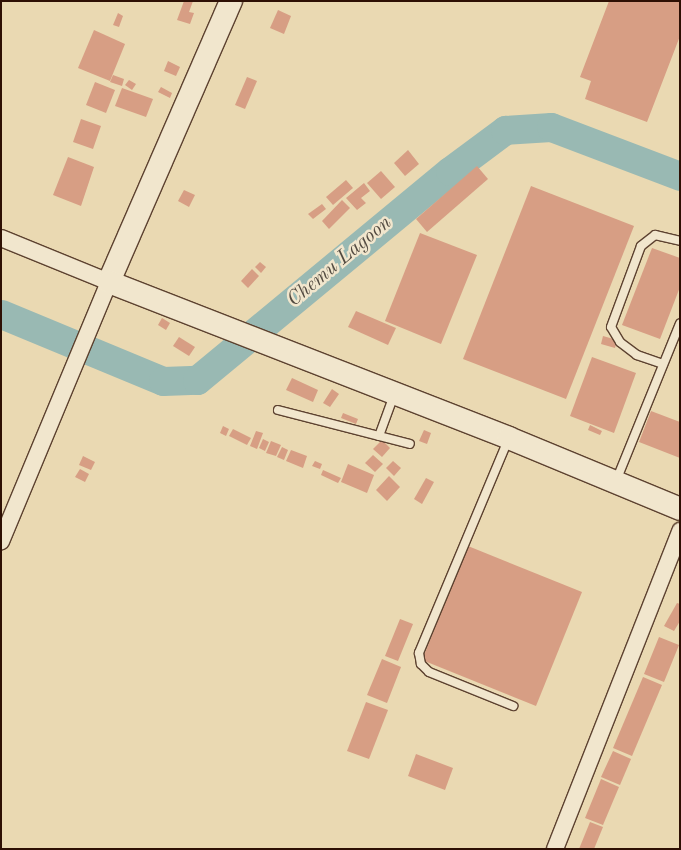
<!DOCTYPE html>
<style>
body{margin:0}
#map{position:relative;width:681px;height:850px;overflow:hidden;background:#ead9b2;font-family:"Old Standard TT",serif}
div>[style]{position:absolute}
.river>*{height:29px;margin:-14.5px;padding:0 14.5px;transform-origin:14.5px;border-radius:14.5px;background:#99b9b3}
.building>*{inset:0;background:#d79e84}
.roads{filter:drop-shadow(1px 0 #5d4230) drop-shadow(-1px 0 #5d4230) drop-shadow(0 1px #5d4230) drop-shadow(0 -1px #5d4230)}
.lane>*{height:8px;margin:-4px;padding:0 4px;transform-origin:4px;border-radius:4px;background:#f1e6cd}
.street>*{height:16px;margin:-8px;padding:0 8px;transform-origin:8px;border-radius:8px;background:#f1e6cd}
.secondary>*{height:22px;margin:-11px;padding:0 11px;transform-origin:11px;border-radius:11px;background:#f1e6cd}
span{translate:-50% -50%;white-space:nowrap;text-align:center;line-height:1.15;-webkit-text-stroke:5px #f1e6cd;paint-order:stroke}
.water-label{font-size:20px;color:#534b41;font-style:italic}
.frame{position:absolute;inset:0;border:2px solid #2e1004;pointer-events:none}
</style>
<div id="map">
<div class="river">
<i style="left:1px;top:314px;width:175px;rotate:22.5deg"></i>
<i style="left:163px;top:381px;width:34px;rotate:-2deg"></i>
<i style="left:197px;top:380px;width:328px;rotate:-39.6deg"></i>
<i style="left:450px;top:171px;width:69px;rotate:-36.7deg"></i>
<i style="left:505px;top:130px;width:46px;rotate:-3.7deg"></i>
<i style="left:551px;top:127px;width:138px;rotate:20.8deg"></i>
</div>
<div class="building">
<i style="clip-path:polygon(184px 1px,193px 1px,189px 12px,194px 13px,190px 24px,177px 20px)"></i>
<i style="clip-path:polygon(609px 1px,680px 1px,680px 36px,647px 122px,585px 99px,591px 81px,580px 77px)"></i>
<i style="clip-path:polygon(278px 10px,291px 16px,284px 34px,270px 28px)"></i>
<i style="clip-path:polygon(118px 13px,123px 16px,119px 27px,113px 25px)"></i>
<i style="clip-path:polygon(94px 30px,125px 44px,110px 81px,78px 68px)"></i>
<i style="clip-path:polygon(168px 61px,180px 67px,176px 76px,164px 71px)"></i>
<i style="clip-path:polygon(113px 75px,124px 79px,122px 86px,110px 82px)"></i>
<i style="clip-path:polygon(247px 77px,257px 81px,245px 109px,235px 105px)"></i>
<i style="clip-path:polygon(129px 80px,136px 84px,132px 90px,125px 85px)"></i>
<i style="clip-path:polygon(95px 82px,115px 90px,106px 113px,86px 105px)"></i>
<i style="clip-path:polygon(161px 87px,172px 93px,170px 98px,158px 92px)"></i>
<i style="clip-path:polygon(122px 88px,153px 99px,146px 117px,115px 106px)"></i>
<i style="clip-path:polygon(81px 119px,101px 126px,93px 149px,73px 142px)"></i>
<i style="clip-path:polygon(408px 150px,419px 164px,405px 176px,394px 163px)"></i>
<i style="clip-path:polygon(68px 157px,94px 167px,81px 206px,53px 195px)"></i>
<i style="clip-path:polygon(477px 166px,488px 179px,427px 232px,416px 219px)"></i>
<i style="clip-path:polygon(381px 171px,395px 187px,381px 199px,367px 183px)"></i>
<i style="clip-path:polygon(346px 180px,353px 188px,333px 205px,326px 197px)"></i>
<i style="clip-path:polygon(364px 183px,370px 191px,361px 198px,366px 203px,357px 210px,346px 198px)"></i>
<i style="clip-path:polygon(531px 186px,634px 226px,566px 399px,463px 359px)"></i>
<i style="clip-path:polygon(184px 190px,195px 195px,189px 207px,178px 201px)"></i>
<i style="clip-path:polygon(342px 200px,350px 208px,329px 229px,322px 221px)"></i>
<i style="clip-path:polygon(322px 204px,326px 209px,313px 219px,308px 214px)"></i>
<i style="clip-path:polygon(420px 233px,477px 255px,441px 344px,385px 321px)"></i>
<i style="clip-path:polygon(652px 248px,680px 258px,680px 287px,660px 339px,622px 325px)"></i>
<i style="clip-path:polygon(260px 262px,266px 267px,261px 273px,255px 267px)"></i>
<i style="clip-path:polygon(252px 269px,259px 276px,248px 288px,241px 281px)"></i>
<i style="clip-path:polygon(356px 311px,396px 328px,388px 345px,348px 327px)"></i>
<i style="clip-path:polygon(162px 318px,170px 323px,166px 330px,158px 325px)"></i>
<i style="clip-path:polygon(603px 336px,617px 340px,615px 348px,601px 344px)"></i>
<i style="clip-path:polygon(179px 337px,195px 347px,189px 356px,173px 346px)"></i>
<i style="clip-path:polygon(592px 357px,636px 373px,614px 433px,570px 416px)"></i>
<i style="clip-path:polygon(292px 378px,318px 390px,313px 402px,286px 390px)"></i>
<i style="clip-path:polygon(332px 389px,339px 394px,330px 407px,323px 403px)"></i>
<i style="clip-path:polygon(651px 411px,680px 422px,680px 458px,639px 442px)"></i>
<i style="clip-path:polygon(343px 413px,358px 419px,356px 424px,341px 418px)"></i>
<i style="clip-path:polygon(590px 425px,602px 431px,600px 435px,588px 430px)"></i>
<i style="clip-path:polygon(223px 426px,229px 429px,226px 436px,220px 433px)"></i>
<i style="clip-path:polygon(233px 429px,251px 438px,247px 445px,229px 436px)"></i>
<i style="clip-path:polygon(424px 430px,431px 433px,427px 444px,419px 441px)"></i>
<i style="clip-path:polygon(256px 431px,263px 433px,257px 449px,250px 446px)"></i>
<i style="clip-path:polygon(263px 439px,269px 442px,265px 451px,259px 448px)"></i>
<i style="clip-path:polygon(382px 440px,390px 448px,382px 457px,373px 449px)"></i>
<i style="clip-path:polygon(271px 441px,281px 445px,276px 456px,266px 453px)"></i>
<i style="clip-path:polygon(282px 447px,288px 450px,284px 460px,277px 457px)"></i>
<i style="clip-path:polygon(291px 450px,307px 456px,303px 468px,286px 461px)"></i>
<i style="clip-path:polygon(373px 455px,383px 464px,375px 472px,365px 463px)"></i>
<i style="clip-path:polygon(83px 456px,95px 462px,91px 470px,79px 465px)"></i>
<i style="clip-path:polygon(315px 461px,322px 464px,320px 469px,312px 466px)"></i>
<i style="clip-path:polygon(393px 461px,401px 468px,394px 476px,386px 468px)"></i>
<i style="clip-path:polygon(348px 464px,374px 475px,367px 493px,341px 482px)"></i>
<i style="clip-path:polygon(80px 469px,89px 474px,85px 482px,75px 477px)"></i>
<i style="clip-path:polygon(323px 470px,341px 478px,338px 483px,321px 475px)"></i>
<i style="clip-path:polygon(389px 476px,400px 487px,387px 501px,376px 490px)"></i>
<i style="clip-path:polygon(426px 478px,434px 482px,422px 504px,414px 499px)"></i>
<i style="clip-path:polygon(468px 546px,582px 592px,536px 706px,422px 660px)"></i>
<i style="clip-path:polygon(677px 603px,680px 604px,680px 621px,674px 631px,664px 626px)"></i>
<i style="clip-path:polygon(400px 619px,413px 624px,398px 661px,385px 656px)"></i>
<i style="clip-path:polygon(659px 637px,679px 645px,664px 682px,644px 674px)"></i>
<i style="clip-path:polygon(382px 659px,401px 667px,387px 703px,367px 695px)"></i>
<i style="clip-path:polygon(643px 677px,662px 685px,632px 756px,613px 748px)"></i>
<i style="clip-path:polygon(366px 702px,388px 710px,369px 759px,347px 751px)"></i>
<i style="clip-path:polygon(613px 751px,631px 759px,620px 785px,601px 777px)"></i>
<i style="clip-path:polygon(416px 754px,453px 768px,445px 790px,408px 776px)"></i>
<i style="clip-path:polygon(601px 779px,619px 787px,603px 825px,585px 818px)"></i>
<i style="clip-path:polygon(590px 822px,603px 827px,594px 849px,579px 849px)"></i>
</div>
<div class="roads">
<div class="lane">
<i style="left:663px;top:364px;width:28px;rotate:-161deg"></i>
<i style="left:637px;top:355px;width:21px;rotate:-143deg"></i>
<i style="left:620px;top:342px;width:17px;rotate:-121deg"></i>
<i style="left:611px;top:327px;width:86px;rotate:-69.7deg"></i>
<i style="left:641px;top:246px;width:18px;rotate:-38deg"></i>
<i style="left:655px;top:235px;width:26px;rotate:13deg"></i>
<i style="left:278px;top:410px;width:136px;rotate:14.4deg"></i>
<i style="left:379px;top:436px;width:44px;rotate:-69.9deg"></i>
<i style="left:508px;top:440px;width:231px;rotate:112.7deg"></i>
<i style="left:419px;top:653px;width:11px;rotate:80deg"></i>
<i style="left:421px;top:664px;width:11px;rotate:45deg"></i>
<i style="left:429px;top:672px;width:91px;rotate:22deg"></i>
<i style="left:616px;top:481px;width:170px;rotate:-67.9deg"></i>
</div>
<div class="street">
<i style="left:1px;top:238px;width:117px;rotate:22.2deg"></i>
<i style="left:109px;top:282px;width:281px;rotate:112.6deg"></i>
<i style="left:555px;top:849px;width:342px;rotate:-68.5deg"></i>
</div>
<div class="secondary">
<i style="left:231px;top:1px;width:306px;rotate:113.5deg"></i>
<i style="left:109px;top:282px;width:429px;rotate:21.3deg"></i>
<i style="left:509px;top:438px;width:185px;rotate:22.5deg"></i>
</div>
</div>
<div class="water-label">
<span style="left:340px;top:262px;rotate:-40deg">Chemu Lagoon</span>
</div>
<div class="frame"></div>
</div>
